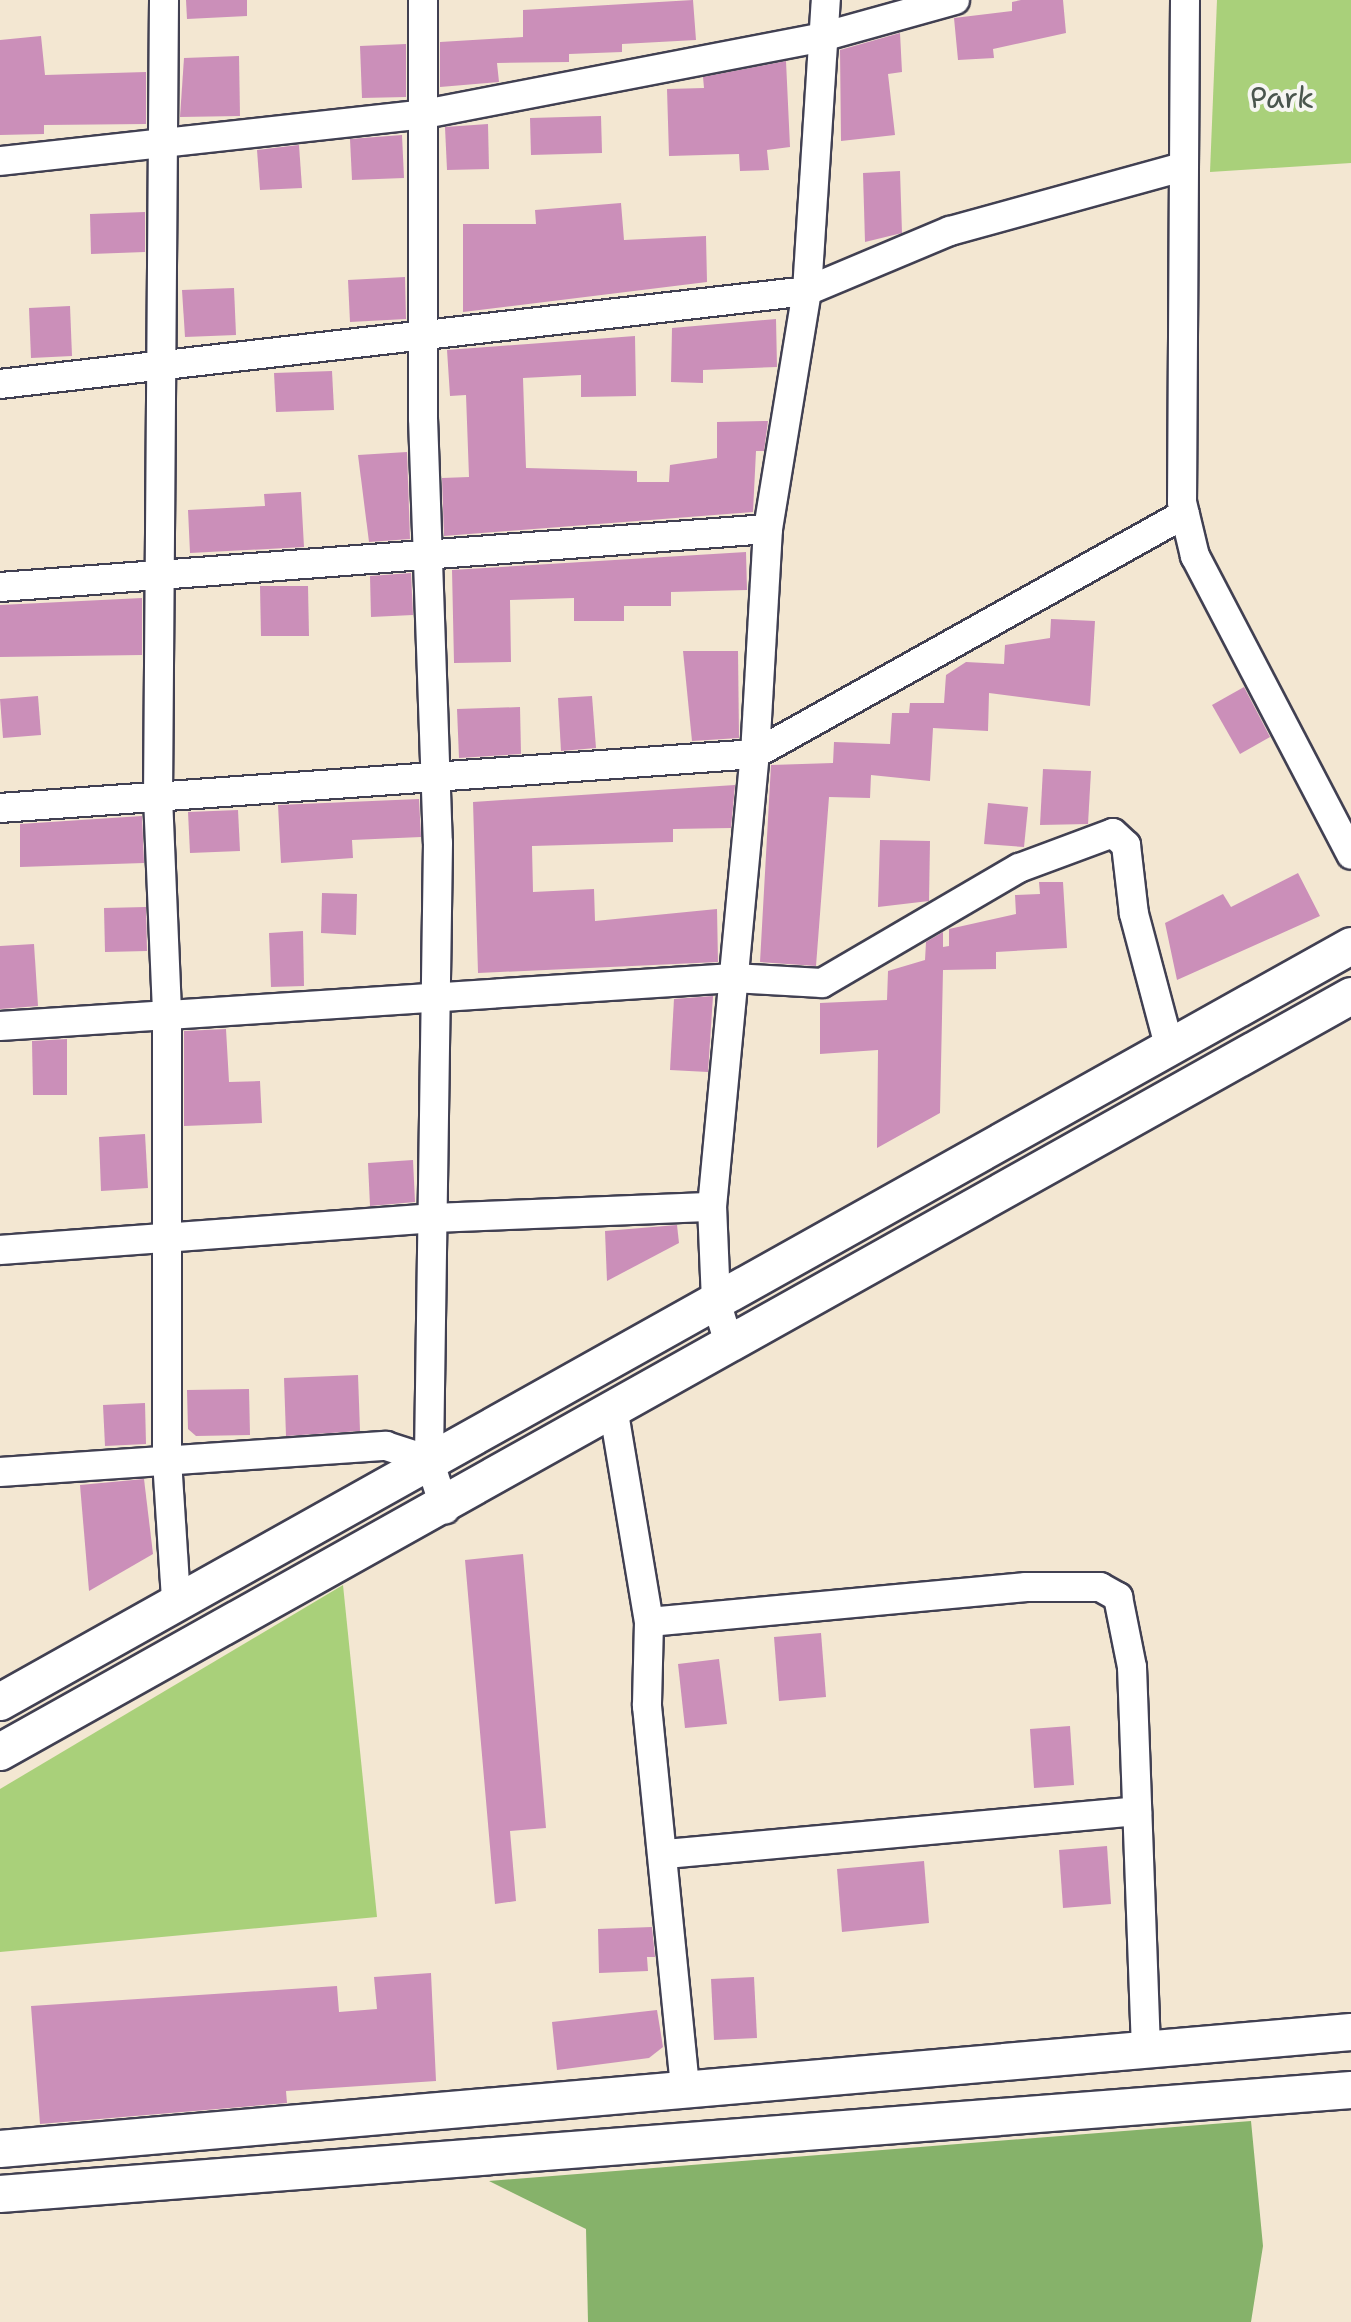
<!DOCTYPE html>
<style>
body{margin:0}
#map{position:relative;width:1351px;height:2322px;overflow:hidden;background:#f3e7d2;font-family:"Shantell Sans",sans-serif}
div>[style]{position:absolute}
.green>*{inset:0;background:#a9d07a}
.forest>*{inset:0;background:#86b26a}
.building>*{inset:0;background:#cb8fb9}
.roads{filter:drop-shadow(2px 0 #414052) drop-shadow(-2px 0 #414052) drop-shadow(0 2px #414052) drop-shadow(0 -2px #414052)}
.minor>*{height:28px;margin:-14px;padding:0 14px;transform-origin:14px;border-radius:14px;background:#fff}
.tertiary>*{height:36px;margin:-18px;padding:0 18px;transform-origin:18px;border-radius:18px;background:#fff}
span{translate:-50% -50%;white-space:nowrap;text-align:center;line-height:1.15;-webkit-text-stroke:8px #f6f6f2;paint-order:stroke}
.park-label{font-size:30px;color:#4a564e}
</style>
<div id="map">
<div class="green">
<i style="clip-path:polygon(1217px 0,1351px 0,1351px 163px,1210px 172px)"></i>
<i style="clip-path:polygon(343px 1585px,377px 1917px,0 1952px,0 1789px)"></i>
</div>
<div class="forest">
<i style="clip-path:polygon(1251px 2121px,1263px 2246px,1251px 2322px,588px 2322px,586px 2229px,489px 2181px)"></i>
</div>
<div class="building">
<i style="clip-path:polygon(186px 0,247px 0,247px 16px,187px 19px)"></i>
<i style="clip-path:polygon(693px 0,696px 40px,622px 44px,622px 52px,569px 54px,569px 62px,497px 63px,499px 82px,440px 87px,440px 42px,523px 37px,523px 10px)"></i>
<i style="clip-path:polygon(1063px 0,1066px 33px,993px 49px,994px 58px,958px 60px,954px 18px,1012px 11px,1012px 2px,1021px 0)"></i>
<i style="clip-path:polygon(900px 33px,902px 72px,888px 74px,895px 135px,841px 141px,840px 50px)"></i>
<i style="clip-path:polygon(41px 36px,45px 75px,146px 72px,146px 124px,44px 125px,44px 134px,0 135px,0 40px)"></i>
<i style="clip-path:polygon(406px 44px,406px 97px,362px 98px,360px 46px)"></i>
<i style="clip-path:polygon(239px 56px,240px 116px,180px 117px,184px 58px)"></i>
<i style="clip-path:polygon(786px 61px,790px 147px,767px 150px,769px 170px,740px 171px,739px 154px,669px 156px,667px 89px,704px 88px,703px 77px)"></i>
<i style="clip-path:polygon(601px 116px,602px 153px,531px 155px,530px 118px)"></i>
<i style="clip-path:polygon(488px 124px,489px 169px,447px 170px,445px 127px)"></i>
<i style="clip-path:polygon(402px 135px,404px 178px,352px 180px,350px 139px)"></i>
<i style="clip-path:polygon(299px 145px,302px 188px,260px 190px,257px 150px)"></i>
<i style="clip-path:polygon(900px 171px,902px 233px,865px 242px,863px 173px)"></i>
<i style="clip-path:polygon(621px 203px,624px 240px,706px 236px,707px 282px,463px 312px,463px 224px,536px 224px,535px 210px)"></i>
<i style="clip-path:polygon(145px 212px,145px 252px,91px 254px,90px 214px)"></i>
<i style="clip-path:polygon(405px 277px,406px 319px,350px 322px,348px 280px)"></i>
<i style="clip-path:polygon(234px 288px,236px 335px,185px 337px,182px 290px)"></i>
<i style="clip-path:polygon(70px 306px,72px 356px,31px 358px,29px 308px)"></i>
<i style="clip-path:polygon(776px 319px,777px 367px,703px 370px,703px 383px,671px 382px,672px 328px)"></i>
<i style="clip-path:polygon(635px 336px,636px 396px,581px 397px,581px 375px,523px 378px,526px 468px,637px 471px,637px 482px,669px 482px,670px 465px,717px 458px,717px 422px,768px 421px,764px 451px,756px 451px,753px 512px,444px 536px,442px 478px,469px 477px,466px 395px,450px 396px,447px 350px)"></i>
<i style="clip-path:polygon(332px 371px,334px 410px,276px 412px,274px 373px)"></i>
<i style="clip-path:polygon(407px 452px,410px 539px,369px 542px,358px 455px)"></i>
<i style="clip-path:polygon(301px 492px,304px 547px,190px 553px,188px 510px,265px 506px,264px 494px)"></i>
<i style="clip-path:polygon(746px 552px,747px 590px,671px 592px,671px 606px,624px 606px,624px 621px,574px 621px,574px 598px,510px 600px,511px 662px,454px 663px,452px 570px)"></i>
<i style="clip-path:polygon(411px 573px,413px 615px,371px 617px,370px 576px)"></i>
<i style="clip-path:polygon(260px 586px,308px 586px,309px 636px,261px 636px)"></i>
<i style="clip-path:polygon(142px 598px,142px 655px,0 657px,0 605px)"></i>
<i style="clip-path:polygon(1051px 619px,1095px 621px,1090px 706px,989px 693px,988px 731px,933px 728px,930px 781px,871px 775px,870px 798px,829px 797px,816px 966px,760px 962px,771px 765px,833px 763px,834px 742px,890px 744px,892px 713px,909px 713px,910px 703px,944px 703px,946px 675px,966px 662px,1004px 664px,1005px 645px,1050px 638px)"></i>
<i style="clip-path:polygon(683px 651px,738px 651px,739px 738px,692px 741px)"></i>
<i style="clip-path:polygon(1244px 687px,1270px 737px,1240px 754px,1212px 705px)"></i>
<i style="clip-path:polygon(38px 696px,41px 735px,3px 738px,0 699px)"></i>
<i style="clip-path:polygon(592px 696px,596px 748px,561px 751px,558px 698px)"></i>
<i style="clip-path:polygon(520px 707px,521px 754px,459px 758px,457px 709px)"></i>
<i style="clip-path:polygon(1043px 769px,1091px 771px,1088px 824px,1040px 825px)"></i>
<i style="clip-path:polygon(735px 785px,731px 828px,673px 829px,673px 842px,532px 846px,533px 892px,594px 889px,595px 921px,717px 909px,718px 962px,478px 973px,473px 802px)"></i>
<i style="clip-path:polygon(419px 799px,421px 837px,352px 840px,353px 858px,281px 863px,278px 805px)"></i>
<i style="clip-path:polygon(988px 803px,1028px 807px,1024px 847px,984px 844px)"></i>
<i style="clip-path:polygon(238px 810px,240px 851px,190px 853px,188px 812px)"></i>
<i style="clip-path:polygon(142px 816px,144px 863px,20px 867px,20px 824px)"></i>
<i style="clip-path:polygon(880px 840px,930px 841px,929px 901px,878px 907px)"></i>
<i style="clip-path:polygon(1298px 873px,1320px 916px,1177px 980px,1165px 923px,1223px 894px,1231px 907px)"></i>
<i style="clip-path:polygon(1039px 882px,1063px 882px,1067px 948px,996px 952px,996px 969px,943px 970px,940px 1113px,877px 1148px,878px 1050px,820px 1054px,820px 1003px,887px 1000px,888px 971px,925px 960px,926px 942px,943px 932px,943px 947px,949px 946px,949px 929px,1016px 914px,1015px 895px,1040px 894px)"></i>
<i style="clip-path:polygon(322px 893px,357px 894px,356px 935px,321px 933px)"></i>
<i style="clip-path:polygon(146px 907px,147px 951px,105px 952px,104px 908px)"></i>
<i style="clip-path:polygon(303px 931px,304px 986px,271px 987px,269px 933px)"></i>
<i style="clip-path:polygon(34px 944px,38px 1006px,0 1009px,0 946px)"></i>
<i style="clip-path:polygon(713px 996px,708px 1072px,670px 1070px,674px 999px)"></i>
<i style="clip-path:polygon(226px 1029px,229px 1082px,260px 1081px,262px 1123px,184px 1126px,184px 1031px)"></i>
<i style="clip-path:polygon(67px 1039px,67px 1095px,33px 1095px,32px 1041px)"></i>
<i style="clip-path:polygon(145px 1134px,148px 1188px,101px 1191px,99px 1137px)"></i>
<i style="clip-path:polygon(413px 1160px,415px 1202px,370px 1206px,368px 1163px)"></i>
<i style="clip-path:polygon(677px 1225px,679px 1243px,607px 1281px,605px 1231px)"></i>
<i style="clip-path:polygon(358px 1375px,360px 1431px,286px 1436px,284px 1378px)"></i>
<i style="clip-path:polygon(249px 1389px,250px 1435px,196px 1436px,188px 1429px,187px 1390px)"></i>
<i style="clip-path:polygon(145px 1403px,146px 1444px,105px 1446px,103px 1405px)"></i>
<i style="clip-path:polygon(144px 1479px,153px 1554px,89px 1591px,80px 1485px)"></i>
<i style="clip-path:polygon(523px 1554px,546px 1828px,510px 1831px,516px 1901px,495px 1904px,465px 1560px)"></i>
<i style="clip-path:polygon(821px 1633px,826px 1697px,779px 1701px,774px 1637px)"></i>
<i style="clip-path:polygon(719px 1659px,727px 1724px,685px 1728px,678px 1664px)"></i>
<i style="clip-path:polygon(1070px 1726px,1074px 1785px,1034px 1788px,1030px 1729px)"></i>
<i style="clip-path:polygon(1107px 1846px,1111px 1904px,1063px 1908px,1059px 1850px)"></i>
<i style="clip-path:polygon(924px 1861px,929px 1923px,842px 1932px,837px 1869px)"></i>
<i style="clip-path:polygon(652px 1927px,655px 1957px,647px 1957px,648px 1971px,599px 1973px,598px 1929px)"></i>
<i style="clip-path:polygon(431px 1973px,436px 2081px,286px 2091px,287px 2103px,40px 2124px,31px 2006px,337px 1986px,339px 2012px,377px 2009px,374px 1977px)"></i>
<i style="clip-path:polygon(754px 1977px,757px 2038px,714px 2040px,711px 1979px)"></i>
<i style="clip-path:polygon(657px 2010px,663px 2047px,649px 2058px,557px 2070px,552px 2022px)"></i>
</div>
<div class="roads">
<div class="minor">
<i style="left:164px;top:0;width:797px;rotate:90.43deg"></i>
<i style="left:158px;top:797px;width:218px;rotate:87.6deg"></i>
<i style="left:167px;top:1015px;width:445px;rotate:90deg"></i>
<i style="left:167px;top:1460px;width:140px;rotate:86.3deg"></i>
<i style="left:423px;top:0;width:418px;rotate:90deg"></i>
<i style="left:423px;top:418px;width:425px;rotate:88deg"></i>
<i style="left:438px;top:843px;width:617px;rotate:90.84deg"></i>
<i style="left:1185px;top:0;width:502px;rotate:90.34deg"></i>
<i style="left:1182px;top:502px;width:56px;rotate:76.5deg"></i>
<i style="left:1195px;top:556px;width:337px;rotate:62.4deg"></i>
<i style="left:0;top:161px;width:427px;rotate:-6.3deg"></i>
<i style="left:424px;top:114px;width:405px;rotate:-10.9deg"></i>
<i style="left:822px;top:37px;width:138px;rotate:-15.5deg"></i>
<i style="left:0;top:384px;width:812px;rotate:-6.57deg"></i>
<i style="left:807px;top:291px;width:155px;rotate:-22.8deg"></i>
<i style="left:950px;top:231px;width:242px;rotate:-15.4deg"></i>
<i style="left:0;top:587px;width:770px;rotate:-4.32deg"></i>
<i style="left:0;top:808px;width:757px;rotate:-4.09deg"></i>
<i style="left:755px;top:754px;width:492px;rotate:-29.2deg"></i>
<i style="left:0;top:1026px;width:735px;rotate:-3.75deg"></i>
<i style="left:733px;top:978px;width:89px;rotate:3.2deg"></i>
<i style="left:822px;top:983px;width:228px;rotate:-30.3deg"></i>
<i style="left:1019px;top:868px;width:100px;rotate:-20.4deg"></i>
<i style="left:1113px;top:833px;width:18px;rotate:43deg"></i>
<i style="left:1126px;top:845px;width:69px;rotate:83.4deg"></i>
<i style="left:1134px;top:914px;width:137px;rotate:75.1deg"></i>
<i style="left:0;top:1250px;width:436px;rotate:-4.2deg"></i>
<i style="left:435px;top:1218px;width:277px;rotate:-2.3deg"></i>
<i style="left:730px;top:1347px;width:48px;rotate:-106.9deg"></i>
<i style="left:716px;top:1301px;width:94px;rotate:-92.4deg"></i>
<i style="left:712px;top:1207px;width:455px;rotate:-84.6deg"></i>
<i style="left:755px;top:754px;width:225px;rotate:-86.7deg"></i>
<i style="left:768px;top:529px;width:241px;rotate:-80.7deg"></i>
<i style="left:807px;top:291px;width:292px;rotate:-86.3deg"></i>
<i style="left:614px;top:1413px;width:212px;rotate:80.5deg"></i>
<i style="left:649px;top:1622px;width:84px;rotate:91.4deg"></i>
<i style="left:647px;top:1706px;width:385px;rotate:84.3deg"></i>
<i style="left:0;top:1472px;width:387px;rotate:-3.9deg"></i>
<i style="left:386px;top:1446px;width:45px;rotate:18deg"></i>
<i style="left:429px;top:1460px;width:52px;rotate:71.9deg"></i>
<i style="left:649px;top:1622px;width:379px;rotate:-5.3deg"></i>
<i style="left:1026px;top:1587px;width:74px"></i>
<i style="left:1100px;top:1587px;width:21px;rotate:29deg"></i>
<i style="left:1118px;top:1597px;width:71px;rotate:78.7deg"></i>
<i style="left:1132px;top:1667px;width:382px;rotate:87.9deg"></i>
<i style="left:666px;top:1854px;width:473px;rotate:-5.2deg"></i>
</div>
<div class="tertiary">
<i style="left:0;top:1702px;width:1548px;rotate:-29.23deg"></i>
<i style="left:0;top:1752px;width:1548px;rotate:-29.23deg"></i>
<i style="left:0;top:2149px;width:1356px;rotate:-4.95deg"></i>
<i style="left:0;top:2194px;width:1355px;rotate:-4.4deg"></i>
</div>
</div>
<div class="park-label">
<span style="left:1282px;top:98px">Park</span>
</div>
</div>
